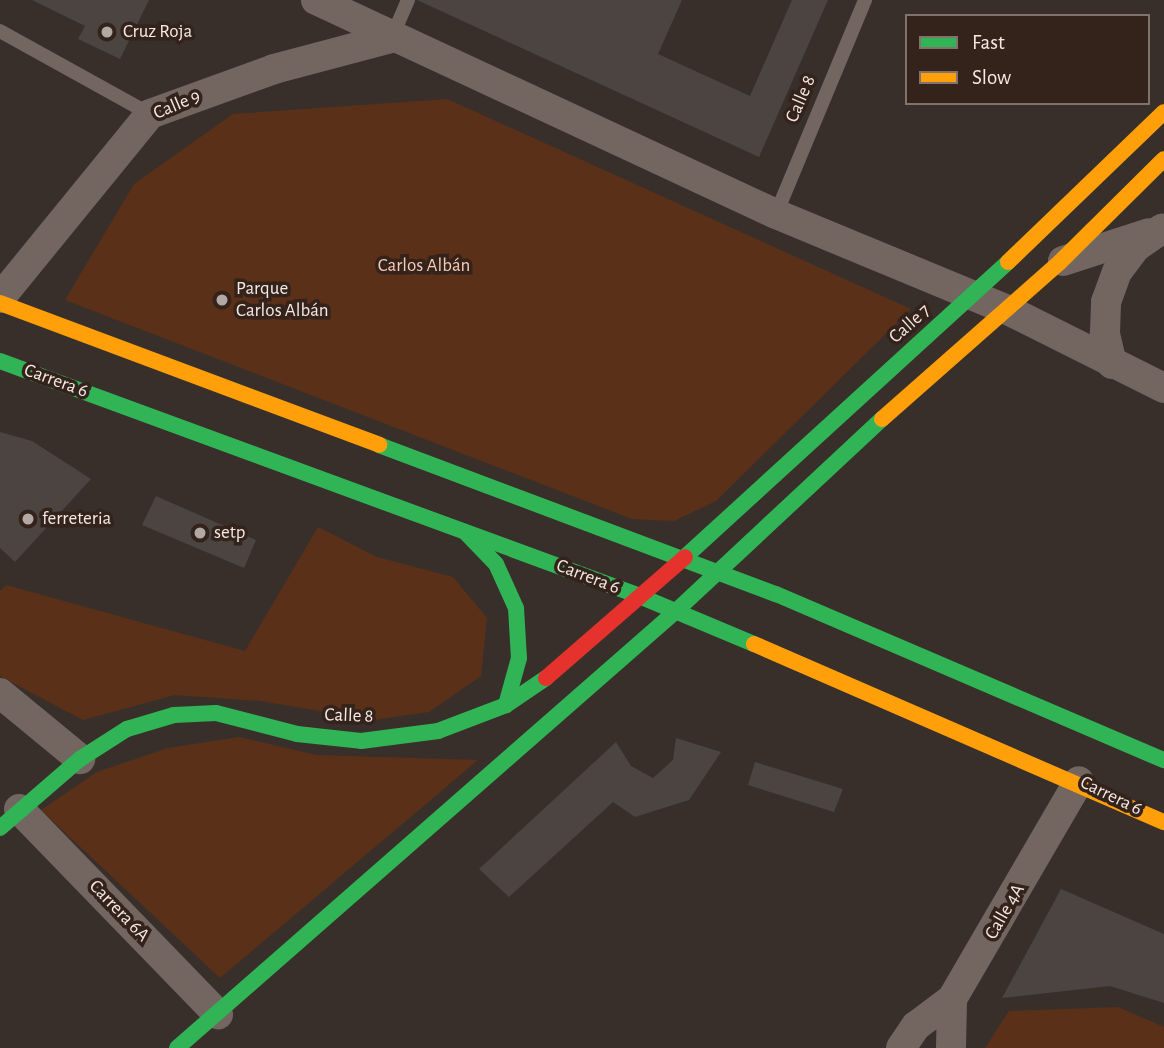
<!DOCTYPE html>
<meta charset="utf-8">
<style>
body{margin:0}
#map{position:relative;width:1164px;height:1048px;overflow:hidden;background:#382f2b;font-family:"Alegreya Sans",sans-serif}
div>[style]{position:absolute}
.green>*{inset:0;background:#5b3018}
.building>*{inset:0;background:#4b4441}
.lane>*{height:14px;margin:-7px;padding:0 7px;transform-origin:7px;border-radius:7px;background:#736661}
.street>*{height:30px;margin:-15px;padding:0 15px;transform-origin:15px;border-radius:15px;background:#736661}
.fast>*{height:16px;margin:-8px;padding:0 8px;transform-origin:8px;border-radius:8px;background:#30b455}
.slow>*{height:16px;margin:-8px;padding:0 8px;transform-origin:8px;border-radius:8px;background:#ff9f0a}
.jam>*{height:16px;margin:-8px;padding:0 8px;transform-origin:8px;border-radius:8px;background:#e5322d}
.dots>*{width:19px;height:19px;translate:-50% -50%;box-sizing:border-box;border:4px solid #34231b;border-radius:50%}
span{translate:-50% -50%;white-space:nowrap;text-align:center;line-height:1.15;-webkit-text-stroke:7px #34231b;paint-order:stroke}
.poi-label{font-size:19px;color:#f5e9e4}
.left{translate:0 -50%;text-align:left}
.street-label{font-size:19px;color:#f5e9e4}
.park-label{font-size:19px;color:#f8cbb6}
.legend{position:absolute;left:905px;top:14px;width:245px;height:91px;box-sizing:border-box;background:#34231b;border:2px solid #81726b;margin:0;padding:9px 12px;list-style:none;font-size:21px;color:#f5e9e4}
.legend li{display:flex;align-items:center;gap:14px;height:35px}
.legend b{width:35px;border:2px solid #81726b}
</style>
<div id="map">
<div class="green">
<i style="clip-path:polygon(447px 99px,911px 309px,716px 501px,674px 521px,632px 519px,65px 300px,134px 184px,233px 114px)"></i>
<i style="clip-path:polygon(318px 527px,377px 557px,453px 577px,487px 618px,481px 676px,429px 712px,373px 720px,260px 701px,175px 695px,83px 720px,0 676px,0 591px,6px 585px,245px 651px)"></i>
<i style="clip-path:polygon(239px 737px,316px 755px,478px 760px,220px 978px,41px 810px,97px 772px,168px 748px)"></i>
<i style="clip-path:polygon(1118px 1007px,1164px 1027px,1164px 1048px,985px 1048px,1009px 1011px)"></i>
</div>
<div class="building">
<i style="clip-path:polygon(32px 0,149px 0,120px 59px,78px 39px,85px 26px)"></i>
<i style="clip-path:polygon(417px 0,682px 0,658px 54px,750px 96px,792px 0,828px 0,759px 157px)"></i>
<i style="clip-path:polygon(0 432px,32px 441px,91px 479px,15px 562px,0 548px)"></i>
<i style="clip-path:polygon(156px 496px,256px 540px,244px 568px,142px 525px)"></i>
<i style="clip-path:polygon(676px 738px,721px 752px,689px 800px,635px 817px,613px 802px,509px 897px,479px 869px,616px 742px,631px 766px,653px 778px,673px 760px)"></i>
<i style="clip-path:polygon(755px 762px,843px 789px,834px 812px,748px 785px)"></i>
<i style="clip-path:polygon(1061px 889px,1164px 934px,1164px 1003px,1110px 986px,1002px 998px)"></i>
</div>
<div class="lane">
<i style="left:0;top:31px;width:171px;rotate:29deg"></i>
<i style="left:392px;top:37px;width:40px;rotate:-66.6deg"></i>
<i style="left:776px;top:214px;width:232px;rotate:-67.4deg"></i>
</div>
<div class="street">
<i style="left:316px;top:0;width:507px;rotate:24.95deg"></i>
<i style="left:776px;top:214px;width:251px;rotate:22.5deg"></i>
<i style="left:1008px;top:310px;width:174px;rotate:26.6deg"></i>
<i style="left:1063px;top:261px;width:90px;rotate:-18deg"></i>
<i style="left:0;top:298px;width:237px;rotate:-50.8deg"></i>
<i style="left:150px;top:114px;width:132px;rotate:-19.9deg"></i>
<i style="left:274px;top:69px;width:121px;rotate:-14.8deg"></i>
<i style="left:1112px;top:364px;width:32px;rotate:-103deg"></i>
<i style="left:1105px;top:333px;width:31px;rotate:-88deg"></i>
<i style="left:1106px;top:302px;width:32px;rotate:-70deg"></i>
<i style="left:1117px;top:272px;width:31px;rotate:-53deg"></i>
<i style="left:1136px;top:247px;width:32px;rotate:-35deg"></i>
<i style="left:0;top:693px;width:104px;rotate:39.5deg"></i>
<i style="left:19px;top:809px;width:286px;rotate:45.9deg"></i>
<i style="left:901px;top:1048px;width:27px;rotate:-56deg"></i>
<i style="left:916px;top:1026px;width:45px;rotate:-36.9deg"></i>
<i style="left:951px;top:1048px;width:49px;rotate:-88.8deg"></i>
<i style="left:952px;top:999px;width:252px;rotate:-59.8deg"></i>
</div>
<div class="fast">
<i style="left:0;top:361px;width:679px;rotate:20.17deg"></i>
<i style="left:637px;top:595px;width:127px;rotate:22.7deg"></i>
<i style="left:379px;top:445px;width:424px;rotate:20.6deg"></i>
<i style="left:776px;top:594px;width:422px;rotate:23.2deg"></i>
<i style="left:466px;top:533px;width:43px;rotate:45.9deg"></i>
<i style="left:496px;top:564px;width:48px;rotate:65.6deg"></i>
<i style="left:516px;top:608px;width:50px;rotate:86.6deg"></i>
<i style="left:519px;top:658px;width:49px;rotate:105.5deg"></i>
<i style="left:685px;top:557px;width:437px;rotate:-42.4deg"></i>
<i style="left:0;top:828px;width:106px;rotate:-40.8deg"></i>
<i style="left:80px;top:759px;width:56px;rotate:-32.6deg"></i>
<i style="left:127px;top:729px;width:49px;rotate:-16.6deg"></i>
<i style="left:174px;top:715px;width:42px;rotate:-2.7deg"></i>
<i style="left:216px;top:713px;width:84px;rotate:14.5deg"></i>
<i style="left:297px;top:734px;width:64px;rotate:6.2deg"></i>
<i style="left:361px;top:741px;width:78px;rotate:-7.4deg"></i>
<i style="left:438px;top:731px;width:73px;rotate:-20.9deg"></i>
<i style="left:506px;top:705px;width:48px;rotate:-34deg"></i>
<i style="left:177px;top:1048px;width:663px;rotate:-41.21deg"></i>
<i style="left:676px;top:611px;width:282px;rotate:-43deg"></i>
</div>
<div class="slow">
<i style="left:1008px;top:262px;width:216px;rotate:-43.9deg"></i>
<i style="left:0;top:303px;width:405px;rotate:20.5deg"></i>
<i style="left:882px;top:419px;width:237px;rotate:-41.4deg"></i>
<i style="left:1060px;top:262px;width:146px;rotate:-44.7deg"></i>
<i style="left:754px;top:644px;width:447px;rotate:23.5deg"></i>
</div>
<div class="jam">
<i style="left:546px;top:678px;width:184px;rotate:-41deg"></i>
</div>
<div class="dots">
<i style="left:107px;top:32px;background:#b3a8a3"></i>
<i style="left:222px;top:300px;background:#b3a8a3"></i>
<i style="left:28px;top:519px;background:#b3a8a3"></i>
<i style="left:200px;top:533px;background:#b3a8a3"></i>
</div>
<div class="poi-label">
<span class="left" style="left:123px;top:32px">Cruz Roja</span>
<span class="left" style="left:236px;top:300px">Parque<br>Carlos Albán</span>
<span class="left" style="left:42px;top:519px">ferreteria</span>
<span class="left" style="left:214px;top:533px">setp</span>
</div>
<div class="street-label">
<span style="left:801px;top:99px;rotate:-67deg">Calle 8</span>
<span style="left:177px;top:105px;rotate:-23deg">Calle 9</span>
<span style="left:910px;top:324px;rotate:-42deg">Calle 7</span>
<span style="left:56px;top:381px;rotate:20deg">Carrera 6</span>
<span style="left:588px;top:577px;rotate:21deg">Carrera 6</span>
<span style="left:349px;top:716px;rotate:2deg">Calle 8</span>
<span style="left:1111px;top:796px;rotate:26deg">Carrera 6</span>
<span style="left:119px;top:911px;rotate:46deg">Carrera 6A</span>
<span style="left:1005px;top:912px;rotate:-60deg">Calle 4A</span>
</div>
<div class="park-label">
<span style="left:424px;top:266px">Carlos Albán</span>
</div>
<ul class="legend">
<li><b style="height:9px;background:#30b455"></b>Fast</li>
<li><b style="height:9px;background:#ff9f0a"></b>Slow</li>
</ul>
</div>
